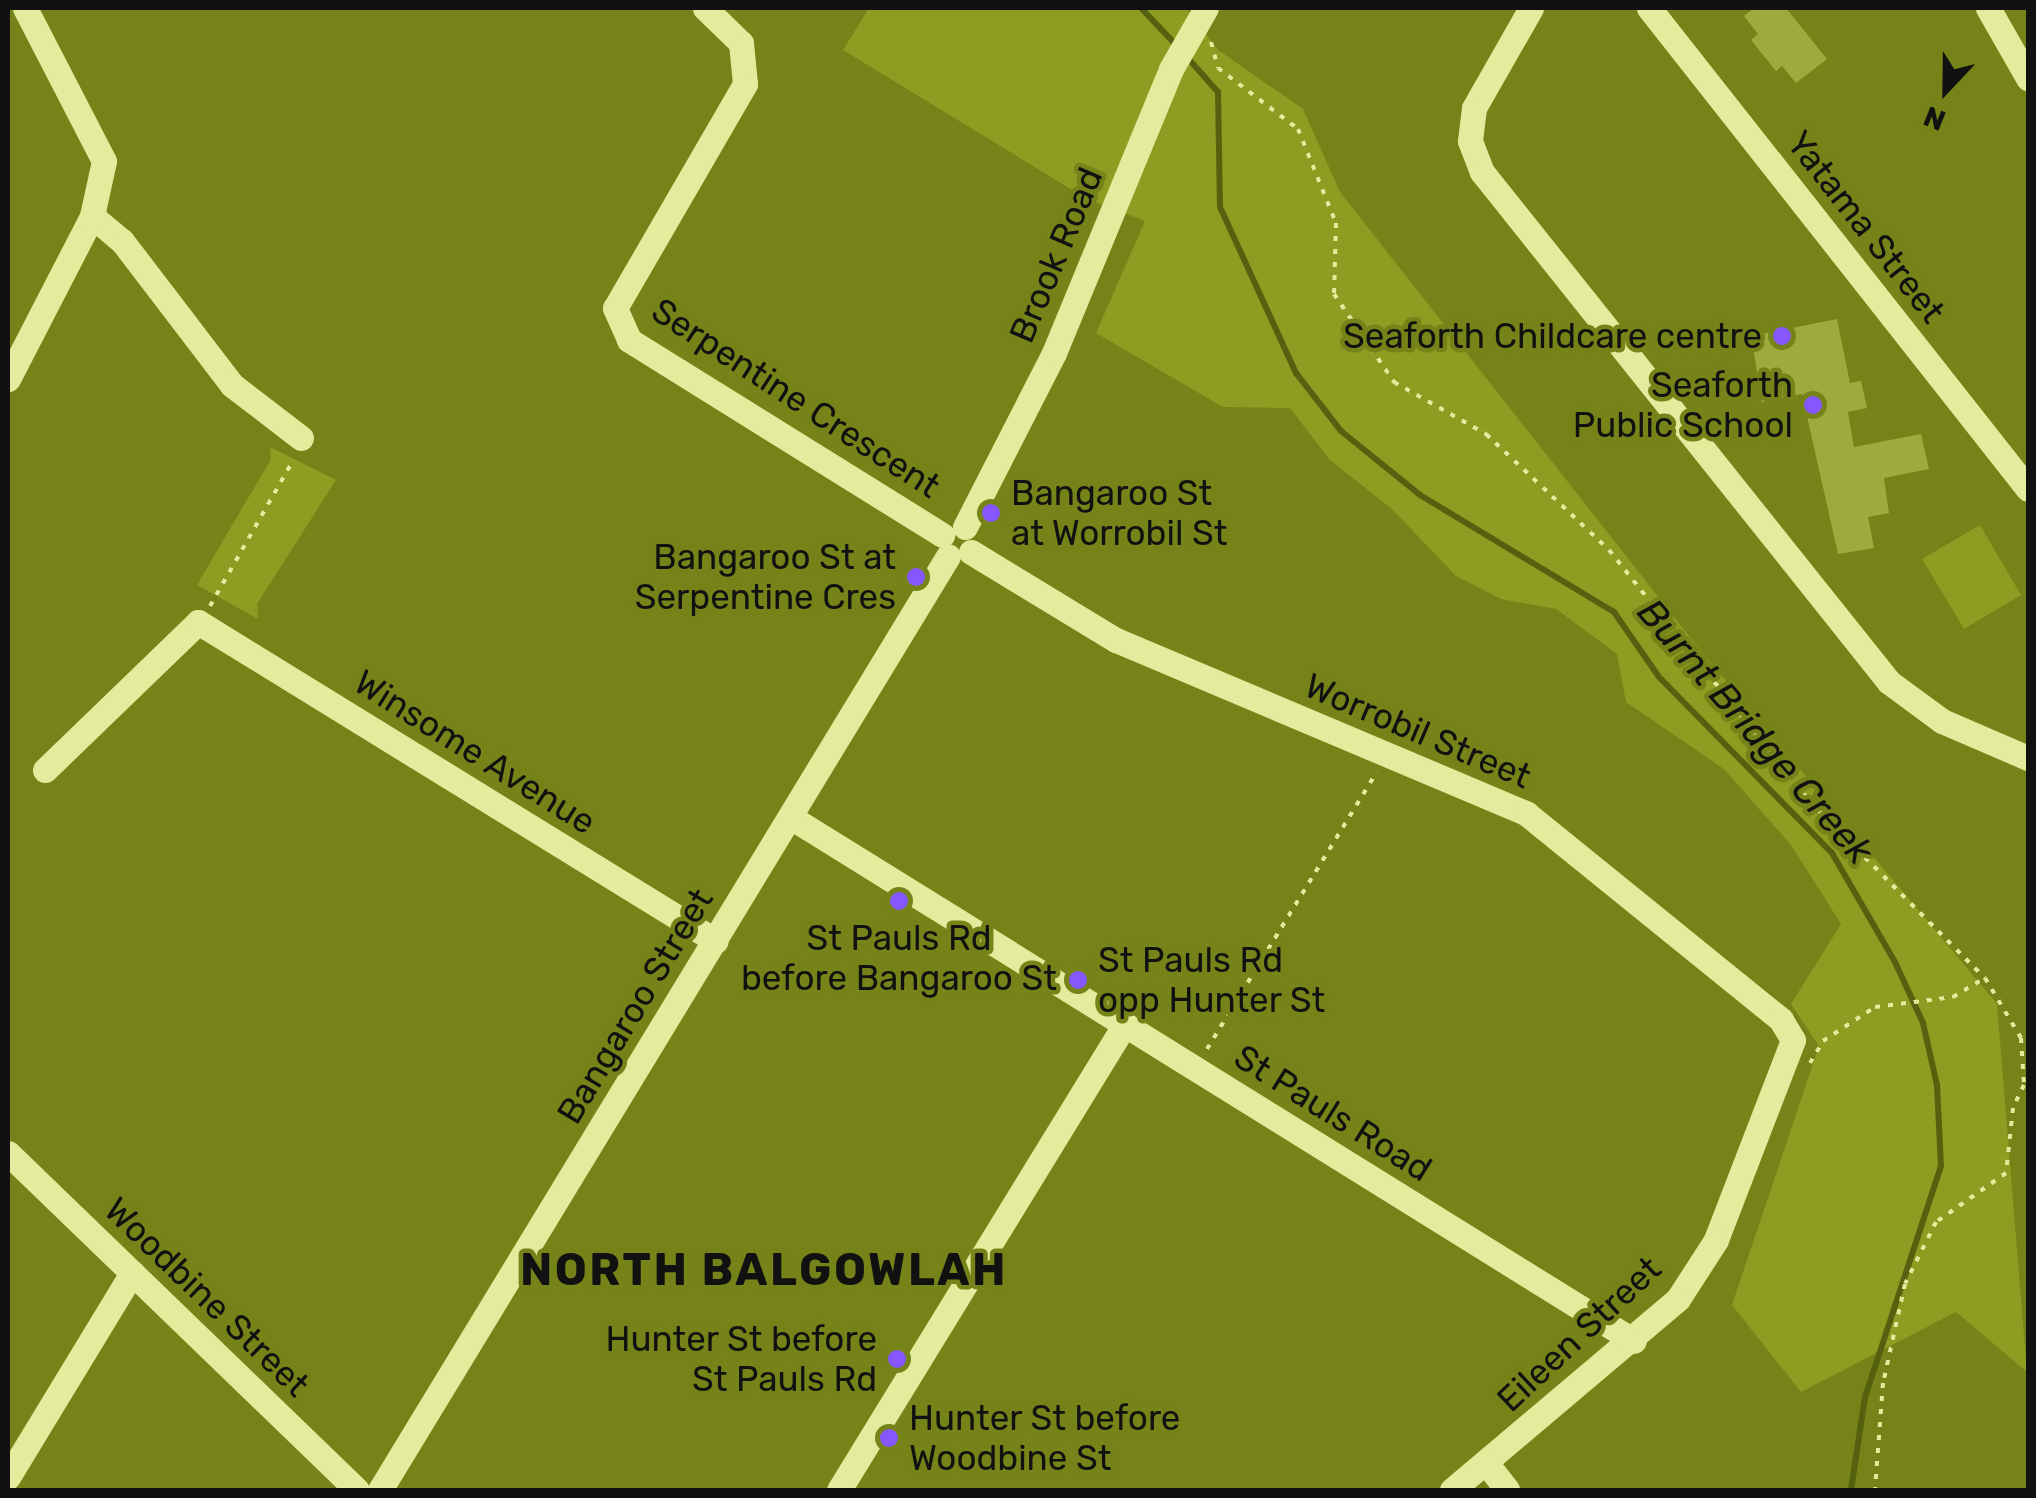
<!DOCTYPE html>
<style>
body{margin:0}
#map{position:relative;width:2036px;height:1498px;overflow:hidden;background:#758318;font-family:Rubik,sans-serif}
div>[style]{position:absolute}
.green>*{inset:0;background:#8e9d21}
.stream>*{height:6px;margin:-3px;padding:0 3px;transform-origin:3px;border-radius:3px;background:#56610f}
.building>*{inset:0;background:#9eab3c}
.path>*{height:4px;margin-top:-2px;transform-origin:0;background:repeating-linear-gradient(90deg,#e3ec9c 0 5px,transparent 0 13px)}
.minor>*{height:25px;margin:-12.5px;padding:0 12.5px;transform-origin:12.5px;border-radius:12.5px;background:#e3ec9c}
.dots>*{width:28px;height:28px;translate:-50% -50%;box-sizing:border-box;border:5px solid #758318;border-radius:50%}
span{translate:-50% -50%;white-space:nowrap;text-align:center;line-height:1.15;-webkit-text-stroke:9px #758318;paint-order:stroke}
.street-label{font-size:35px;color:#111}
.poi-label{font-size:35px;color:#111}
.right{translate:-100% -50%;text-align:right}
.left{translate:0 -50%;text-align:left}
.water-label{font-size:38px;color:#111;font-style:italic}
.district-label{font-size:45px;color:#111;font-weight:700;letter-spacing:2.5px}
.frame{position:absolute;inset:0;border:10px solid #111;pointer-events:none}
.north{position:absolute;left:1896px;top:40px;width:100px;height:100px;-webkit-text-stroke:8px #758318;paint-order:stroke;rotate:202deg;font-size:28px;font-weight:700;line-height:40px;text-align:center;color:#111}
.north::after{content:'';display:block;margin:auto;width:35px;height:45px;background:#111;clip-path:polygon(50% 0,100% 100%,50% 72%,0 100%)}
</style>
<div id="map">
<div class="green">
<i style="clip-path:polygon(869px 8px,1186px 8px,1218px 50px,1303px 109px,1340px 192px,1700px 650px,1997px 1004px,2027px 1372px,1956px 1312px,1801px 1392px,1732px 1305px,1819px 1046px,1791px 1004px,1841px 924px,1791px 845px,1724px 769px,1626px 702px,1617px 654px,1556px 609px,1501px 599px,1456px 576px,1392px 509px,1330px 460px,1290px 408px,1223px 407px,1096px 333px,1145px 221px,1087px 199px,843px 50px)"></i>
<i style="clip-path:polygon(270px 447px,336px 480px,257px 604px,258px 619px,197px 585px,271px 459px)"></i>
<i style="clip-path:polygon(1980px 525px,2021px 595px,1964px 629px,1922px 559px)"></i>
</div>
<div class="stream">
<i style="left:1141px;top:8px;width:54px;rotate:46.5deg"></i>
<i style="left:1186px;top:56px;width:48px;rotate:48.4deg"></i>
<i style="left:1218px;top:92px;width:115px;rotate:89deg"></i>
<i style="left:1220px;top:207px;width:183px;rotate:65.4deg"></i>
<i style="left:1296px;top:373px;width:73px;rotate:52.2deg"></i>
<i style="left:1341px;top:431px;width:102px;rotate:39deg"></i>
<i style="left:1420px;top:495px;width:227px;rotate:31.1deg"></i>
<i style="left:1614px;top:612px;width:79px;rotate:55.3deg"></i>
<i style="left:1659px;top:677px;width:247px;rotate:45.5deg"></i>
<i style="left:1832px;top:853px;width:126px;rotate:60deg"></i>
<i style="left:1895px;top:962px;width:67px;rotate:65.3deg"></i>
<i style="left:1923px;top:1023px;width:64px;rotate:77.3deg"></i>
<i style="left:1937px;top:1085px;width:81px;rotate:87.2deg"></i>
<i style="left:1941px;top:1166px;width:243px;rotate:108.2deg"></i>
<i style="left:1865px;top:1397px;width:94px;rotate:98.6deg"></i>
</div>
<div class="building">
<i style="clip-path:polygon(1754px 8px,1786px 8px,1827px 59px,1796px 83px,1782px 66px,1776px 71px,1751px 40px,1758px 34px,1744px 16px)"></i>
<i style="clip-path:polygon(1837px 319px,1850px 383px,1861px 381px,1867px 408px,1848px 412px,1854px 447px,1921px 434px,1929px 469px,1884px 478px,1889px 513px,1868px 517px,1874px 548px,1838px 554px,1802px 394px,1762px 402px,1751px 336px)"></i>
</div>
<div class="path">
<i style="left:1211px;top:42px;width:27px;rotate:75deg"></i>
<i style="left:1218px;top:68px;width:101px;rotate:37.3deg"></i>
<i style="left:1298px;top:129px;width:101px;rotate:68deg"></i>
<i style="left:1336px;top:223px;width:71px;rotate:91.6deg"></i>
<i style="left:1334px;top:294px;width:107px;rotate:55.7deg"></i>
<i style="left:1394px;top:382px;width:106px;rotate:29.5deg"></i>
<i style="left:1486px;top:434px;width:169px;rotate:43.3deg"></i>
<i style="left:1609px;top:550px;width:322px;rotate:51.4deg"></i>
<i style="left:1810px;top:802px;width:248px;rotate:45.2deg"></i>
<i style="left:1985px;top:978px;width:70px;rotate:59deg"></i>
<i style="left:2021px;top:1038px;width:47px;rotate:86.3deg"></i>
<i style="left:2024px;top:1085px;width:25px;rotate:116deg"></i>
<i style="left:2013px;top:1108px;width:65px;rotate:96.1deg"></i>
<i style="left:2006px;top:1173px;width:85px;rotate:145deg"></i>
<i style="left:1936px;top:1222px;width:69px;rotate:116.6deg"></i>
<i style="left:1905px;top:1284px;width:101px;rotate:102.5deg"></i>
<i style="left:1883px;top:1383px;width:107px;rotate:94.3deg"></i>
<i style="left:210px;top:606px;width:169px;rotate:-60.3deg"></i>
<i style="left:1207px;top:1049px;width:325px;rotate:-58.5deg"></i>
<i style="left:1810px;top:1063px;width:26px;rotate:-59deg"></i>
<i style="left:1823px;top:1041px;width:62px;rotate:-33.2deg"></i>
<i style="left:1875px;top:1007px;width:79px;rotate:-7.3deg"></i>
<i style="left:1953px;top:997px;width:37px;rotate:-31deg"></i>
</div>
<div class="minor">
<i style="left:705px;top:8px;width:50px;rotate:44.2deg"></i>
<i style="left:741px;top:43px;width:41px;rotate:84.4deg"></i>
<i style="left:745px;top:84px;width:259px;rotate:120.1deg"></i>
<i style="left:615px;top:308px;width:35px;rotate:66deg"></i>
<i style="left:629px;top:340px;width:369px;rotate:31.9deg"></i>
<i style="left:1531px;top:8px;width:115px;rotate:119.7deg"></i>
<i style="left:1474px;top:108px;width:33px;rotate:97deg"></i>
<i style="left:1470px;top:141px;width:33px;rotate:69deg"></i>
<i style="left:1482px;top:172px;width:652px;rotate:51.41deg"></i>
<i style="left:1889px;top:682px;width:66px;rotate:36.3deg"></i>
<i style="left:1942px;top:721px;width:94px;rotate:23.3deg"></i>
<i style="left:1649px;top:8px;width:612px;rotate:51.76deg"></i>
<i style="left:1988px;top:8px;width:81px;rotate:60.3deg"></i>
<i style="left:92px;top:216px;width:39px;rotate:40deg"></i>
<i style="left:122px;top:241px;width:181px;rotate:52.6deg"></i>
<i style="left:232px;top:385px;width:87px;rotate:37.5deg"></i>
<i style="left:8px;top:379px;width:183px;rotate:-62.7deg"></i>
<i style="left:92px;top:216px;width:56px;rotate:-77.7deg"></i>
<i style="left:104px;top:161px;width:172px;rotate:-117.3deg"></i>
<i style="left:965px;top:527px;width:195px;rotate:-62.9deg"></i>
<i style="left:1054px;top:353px;width:307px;rotate:-67.6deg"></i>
<i style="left:1171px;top:69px;width:70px;rotate:-60.2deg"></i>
<i style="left:971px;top:552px;width:170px;rotate:31.3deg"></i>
<i style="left:1116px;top:640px;width:446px;rotate:22.9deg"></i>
<i style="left:1527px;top:814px;width:327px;rotate:39deg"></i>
<i style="left:1781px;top:1020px;width:23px;rotate:59deg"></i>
<i style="left:1793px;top:1040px;width:214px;rotate:111.1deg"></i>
<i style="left:1716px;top:1240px;width:70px;rotate:122.8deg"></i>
<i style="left:1678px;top:1299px;width:296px;rotate:139.8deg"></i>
<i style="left:45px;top:770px;width:213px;rotate:-44deg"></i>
<i style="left:198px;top:622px;width:608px;rotate:31.63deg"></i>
<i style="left:792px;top:818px;width:991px;rotate:31.85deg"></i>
<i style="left:8px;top:1153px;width:485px;rotate:44deg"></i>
<i style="left:1487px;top:1464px;width:33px;rotate:52deg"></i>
<i style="left:8px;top:1477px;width:239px;rotate:-58.7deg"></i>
<i style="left:380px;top:1490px;width:1093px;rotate:-58.69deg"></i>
<i style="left:839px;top:1490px;width:547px;rotate:-58.46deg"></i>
</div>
<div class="dots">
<i style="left:1782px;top:336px;background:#8657ff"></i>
<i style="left:1813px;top:405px;background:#8657ff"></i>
<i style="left:991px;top:513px;background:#8657ff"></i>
<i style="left:916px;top:577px;background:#8657ff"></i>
<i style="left:899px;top:901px;background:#8657ff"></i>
<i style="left:1078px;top:980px;background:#8657ff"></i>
<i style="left:897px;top:1359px;background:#8657ff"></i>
<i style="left:889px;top:1438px;background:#8657ff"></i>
</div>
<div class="street-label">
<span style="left:1866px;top:227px;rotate:52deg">Yatama Street</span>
<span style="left:1056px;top:255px;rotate:-67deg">Brook Road</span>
<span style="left:796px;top:398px;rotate:33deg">Serpentine Crescent</span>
<span style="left:1418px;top:731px;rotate:23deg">Worrobil Street</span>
<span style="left:475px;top:752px;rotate:32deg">Winsome Avenue</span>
<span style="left:635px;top:1006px;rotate:-59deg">Bangaroo Street</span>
<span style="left:1333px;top:1113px;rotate:32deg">St Pauls Road</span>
<span style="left:207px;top:1297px;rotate:44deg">Woodbine Street</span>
<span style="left:1579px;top:1334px;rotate:-43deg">Eileen Street</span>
</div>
<div class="poi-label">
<span class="right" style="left:1762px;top:336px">Seaforth Childcare centre</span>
<span class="right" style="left:1793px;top:405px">Seaforth<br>Public School</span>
<span class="left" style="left:1011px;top:513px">Bangaroo St<br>at Worrobil St</span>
<span class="right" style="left:896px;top:577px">Bangaroo St at<br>Serpentine Cres</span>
<span style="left:899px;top:958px">St Pauls Rd<br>before Bangaroo St</span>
<span class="left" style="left:1098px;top:980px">St Pauls Rd<br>opp Hunter St</span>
<span class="right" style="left:877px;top:1359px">Hunter St before<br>St Pauls Rd</span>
<span class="left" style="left:909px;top:1438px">Hunter St before<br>Woodbine St</span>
</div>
<div class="water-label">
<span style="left:1755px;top:732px;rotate:49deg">Burnt Bridge Creek</span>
</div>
<div class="district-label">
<span style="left:764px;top:1270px">NORTH BALGOWLAH</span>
</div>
<div class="frame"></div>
<div class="north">N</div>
</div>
